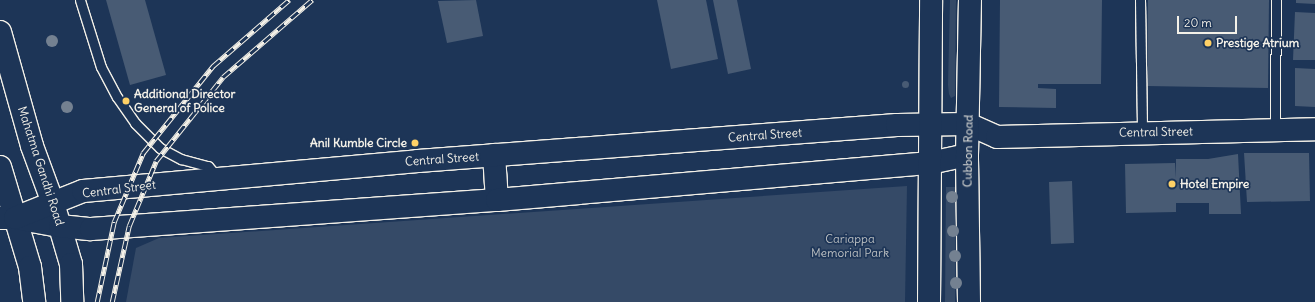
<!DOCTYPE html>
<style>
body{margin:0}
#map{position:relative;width:1315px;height:302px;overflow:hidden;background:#1d3557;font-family:Delius,sans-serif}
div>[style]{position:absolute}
.green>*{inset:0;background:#354a67}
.building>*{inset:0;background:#485b74}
.round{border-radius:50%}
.roads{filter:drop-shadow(1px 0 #f4f1e8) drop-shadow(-1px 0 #f4f1e8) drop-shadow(0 1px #f4f1e8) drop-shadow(0 -1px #f4f1e8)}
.service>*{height:9px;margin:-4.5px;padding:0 4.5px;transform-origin:4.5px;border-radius:4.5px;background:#1d3557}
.tertiary>*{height:22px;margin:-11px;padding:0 11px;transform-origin:11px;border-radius:11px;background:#1d3557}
.secondary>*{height:22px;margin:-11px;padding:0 11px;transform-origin:11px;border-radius:11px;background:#1d3557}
.primary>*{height:22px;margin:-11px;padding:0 11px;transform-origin:11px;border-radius:11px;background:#1d3557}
.rail>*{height:4.5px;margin-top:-2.25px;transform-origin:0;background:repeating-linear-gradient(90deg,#1d3557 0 9px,#f4f1e8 0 18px);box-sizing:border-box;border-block:1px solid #f4f1e8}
.trees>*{width:12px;height:12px;margin:-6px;border-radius:50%;background:#748191}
.dots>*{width:11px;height:11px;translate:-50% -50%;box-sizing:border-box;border:2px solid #1d3557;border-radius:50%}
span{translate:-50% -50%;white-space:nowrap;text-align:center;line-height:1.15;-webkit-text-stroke:3.5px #1d3557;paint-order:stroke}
.poi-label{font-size:12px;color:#f4f1e8;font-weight:700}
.left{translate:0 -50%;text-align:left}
.right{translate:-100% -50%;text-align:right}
.street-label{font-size:12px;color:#f4f1e8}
.park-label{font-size:12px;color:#bbbfc1}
.scale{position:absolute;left:1177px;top:16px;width:60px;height:18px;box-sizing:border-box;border:2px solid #f4f1e8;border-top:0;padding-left:5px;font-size:12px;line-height:14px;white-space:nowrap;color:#f4f1e8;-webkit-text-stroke:3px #1d3557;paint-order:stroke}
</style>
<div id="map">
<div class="green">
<i style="clip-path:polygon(950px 0,956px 0,955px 96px,951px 98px,949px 94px,948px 85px)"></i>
<i style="clip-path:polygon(907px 186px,905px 302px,126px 302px,136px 248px,159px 238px)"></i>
<i style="clip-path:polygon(946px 187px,956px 187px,955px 302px,945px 302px)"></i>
</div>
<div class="building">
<i style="clip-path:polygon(106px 0,145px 0,166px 75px,130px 85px)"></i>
<i style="clip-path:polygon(476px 0,483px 36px,447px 43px,438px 1px)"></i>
<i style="clip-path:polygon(657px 0,706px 0,718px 59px,671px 69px)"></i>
<i style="clip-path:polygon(713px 0,737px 0,751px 69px,728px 74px)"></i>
<i style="clip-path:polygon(1000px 0,1102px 0,1101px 84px,1038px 84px,1038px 88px,1056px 89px,1056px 108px,999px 107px)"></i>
<i style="clip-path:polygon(1148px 0,1269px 0,1268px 88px,1147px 86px)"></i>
<i style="clip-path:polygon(1296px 0,1315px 0,1315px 4px,1296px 3px)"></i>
<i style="clip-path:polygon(1295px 12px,1315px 13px,1315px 60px,1293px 60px)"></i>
<i style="clip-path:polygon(1295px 68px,1315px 69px,1315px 107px,1295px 106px)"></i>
<i class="round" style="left:901.5px;top:80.5px;width:7px;height:7px"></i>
<i style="clip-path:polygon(1244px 153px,1309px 153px,1310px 201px,1247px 202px)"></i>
<i style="clip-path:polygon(1238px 154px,1241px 214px,1209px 214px,1209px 203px,1176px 203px,1176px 212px,1126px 213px,1125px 164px,1175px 163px,1176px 178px,1176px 159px,1208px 159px)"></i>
<i style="clip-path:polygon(1072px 181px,1074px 243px,1051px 244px,1049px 182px)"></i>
</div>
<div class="roads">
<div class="service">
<i style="left:80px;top:0;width:70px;rotate:72.6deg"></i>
<i style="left:101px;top:67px;width:34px;rotate:62deg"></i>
<i style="left:117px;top:97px;width:32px;rotate:55deg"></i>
<i style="left:135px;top:123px;width:35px;rotate:45deg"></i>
<i style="left:160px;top:148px;width:24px;rotate:28deg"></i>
<i style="left:181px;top:159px;width:28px;rotate:15deg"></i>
<i style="left:208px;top:166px;width:16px;rotate:50deg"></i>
<i style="left:1140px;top:0;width:133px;rotate:89.1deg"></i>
<i style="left:1275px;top:130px;width:130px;rotate:-89.6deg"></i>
</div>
<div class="tertiary">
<i style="left:968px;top:124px;width:32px;rotate:24deg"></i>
<i style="left:997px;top:137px;width:318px;rotate:-1.4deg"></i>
</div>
<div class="secondary">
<i style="left:0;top:32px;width:118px;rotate:74.3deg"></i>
<i style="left:32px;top:146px;width:61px;rotate:69.8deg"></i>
<i style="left:53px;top:203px;width:64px;rotate:73.6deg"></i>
<i style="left:71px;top:264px;width:38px;rotate:88deg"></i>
<i style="left:494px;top:155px;width:45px;rotate:86.2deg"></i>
<i style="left:0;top:167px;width:104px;rotate:73.3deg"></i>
<i style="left:30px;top:267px;width:35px;rotate:83deg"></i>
<i style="left:0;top:218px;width:15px"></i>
<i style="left:15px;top:218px;width:46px;rotate:10.1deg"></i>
<i style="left:60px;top:226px;width:31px;rotate:6deg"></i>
<i style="left:91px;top:229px;width:407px;rotate:-4.1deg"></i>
<i style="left:497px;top:200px;width:435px;rotate:-4.9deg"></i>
<i style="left:930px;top:163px;width:38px;rotate:-12deg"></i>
<i style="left:15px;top:218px;width:73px;rotate:-21.7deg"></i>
<i style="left:83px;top:191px;width:336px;rotate:-5.1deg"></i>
<i style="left:418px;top:161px;width:480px;rotate:-4.3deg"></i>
<i style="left:897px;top:125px;width:71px;rotate:-0.8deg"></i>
</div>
<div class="primary">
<i style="left:929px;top:302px;width:302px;rotate:-89.6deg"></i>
<i style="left:969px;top:302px;width:147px;rotate:-90.8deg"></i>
<i style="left:967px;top:155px;width:155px;rotate:-88.9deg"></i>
</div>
</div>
<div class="rail">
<i style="left:97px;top:302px;width:82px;rotate:-78deg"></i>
<i style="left:114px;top:222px;width:75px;rotate:-67.2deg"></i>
<i style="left:143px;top:153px;width:112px;rotate:-51.2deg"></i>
<i style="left:213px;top:66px;width:101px;rotate:-41deg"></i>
<i style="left:112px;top:302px;width:78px;rotate:-77.4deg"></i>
<i style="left:129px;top:226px;width:70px;rotate:-67.4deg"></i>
<i style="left:156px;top:161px;width:107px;rotate:-51.4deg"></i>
<i style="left:223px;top:77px;width:118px;rotate:-40.9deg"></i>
</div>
<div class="trees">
<i style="left:52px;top:41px"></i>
<i style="left:67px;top:107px"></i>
<i style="left:952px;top:197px"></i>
<i style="left:953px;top:231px"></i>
<i style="left:955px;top:256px"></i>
<i style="left:956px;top:283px"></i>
</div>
<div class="dots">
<i style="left:1208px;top:43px;background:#ffd166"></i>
<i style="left:126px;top:101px;background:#ffd166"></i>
<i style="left:415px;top:143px;background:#ffd166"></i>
<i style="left:1172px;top:184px;background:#ffd166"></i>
</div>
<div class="poi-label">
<span class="left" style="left:1216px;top:43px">Prestige Atrium</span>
<span class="left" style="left:134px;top:101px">Additional Director<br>General of Police</span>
<span class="right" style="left:407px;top:143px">Anil Kumble Circle</span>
<span class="left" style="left:1180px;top:184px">Hotel Empire</span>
</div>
<div class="street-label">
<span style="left:1156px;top:132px;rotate:-1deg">Central Street</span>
<span style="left:765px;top:135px;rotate:-4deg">Central Street</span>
<span style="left:968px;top:151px;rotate:-89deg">Cubbon Road</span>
<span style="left:442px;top:159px;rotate:-4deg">Central Street</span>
<span style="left:41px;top:166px;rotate:72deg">Mahatma Gandhi Road</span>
<span style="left:119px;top:189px;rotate:-7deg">Central Street</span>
</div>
<div class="park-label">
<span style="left:850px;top:246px">Cariappa<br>Memorial Park</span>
</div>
<div class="scale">20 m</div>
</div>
